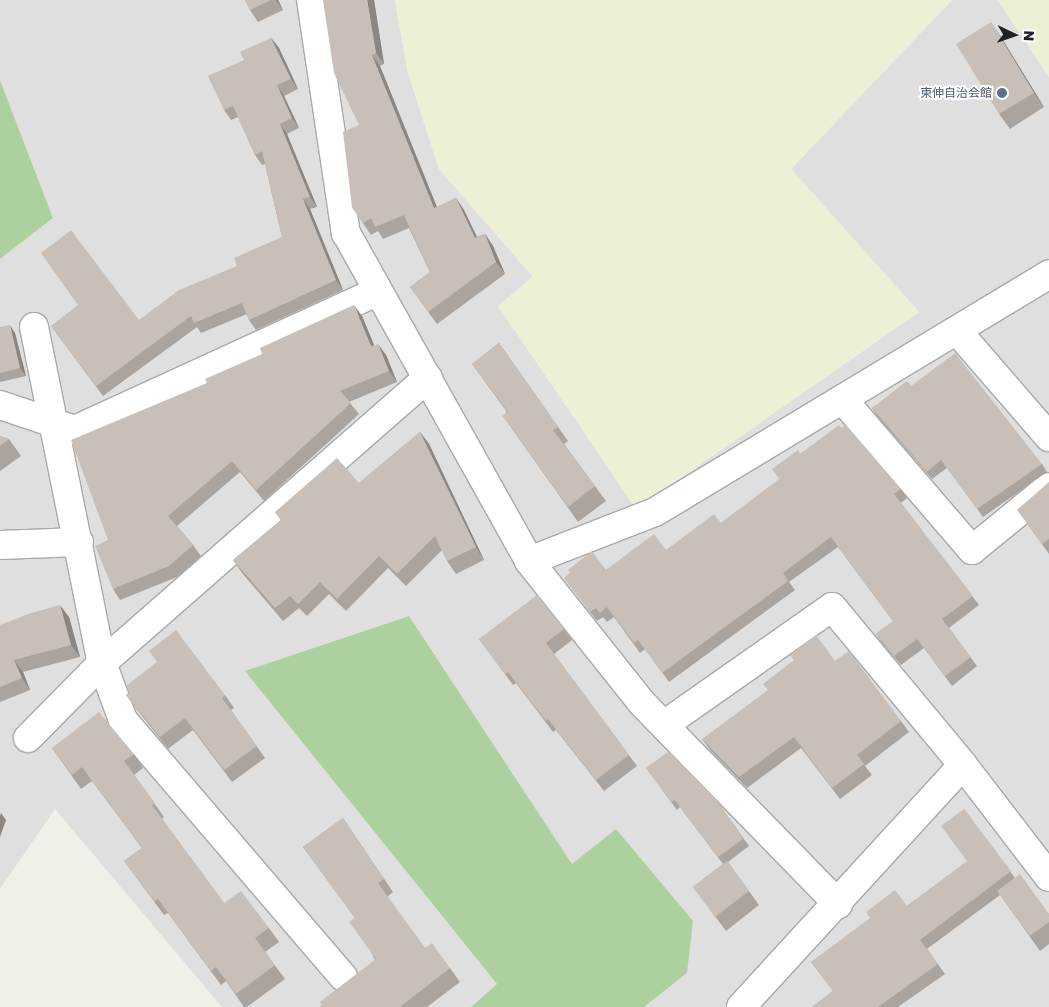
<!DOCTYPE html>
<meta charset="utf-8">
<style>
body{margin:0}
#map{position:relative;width:1049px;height:1007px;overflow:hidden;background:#f2efe9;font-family:"Golos Text","Noto Sans JP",sans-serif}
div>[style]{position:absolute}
.residential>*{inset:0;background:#e0dfdf}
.farmland>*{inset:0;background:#eef0d5}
.forest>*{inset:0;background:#add19e}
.roads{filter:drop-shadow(1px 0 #a9a9a9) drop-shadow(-1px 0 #a9a9a9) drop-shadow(0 1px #a9a9a9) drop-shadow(0 -1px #a9a9a9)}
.street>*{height:28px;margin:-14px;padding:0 14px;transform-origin:14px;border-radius:14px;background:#fff}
.wall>*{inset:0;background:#aba49e}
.shaded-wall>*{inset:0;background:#8b8681}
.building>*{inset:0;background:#c7bfb8}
.dots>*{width:14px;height:14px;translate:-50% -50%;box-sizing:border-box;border:2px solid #fff;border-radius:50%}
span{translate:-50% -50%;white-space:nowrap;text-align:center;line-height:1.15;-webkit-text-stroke:4px #fff;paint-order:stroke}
.service-label{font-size:12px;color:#4e5e75}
.right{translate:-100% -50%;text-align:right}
.north{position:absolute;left:989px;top:10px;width:50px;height:50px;-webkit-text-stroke:4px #fff;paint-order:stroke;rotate:93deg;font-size:14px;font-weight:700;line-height:20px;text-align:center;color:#222}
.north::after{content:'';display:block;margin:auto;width:18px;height:22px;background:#222;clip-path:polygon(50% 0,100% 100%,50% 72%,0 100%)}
</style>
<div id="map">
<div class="residential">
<i style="clip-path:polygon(0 0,395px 0,408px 73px,439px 169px,533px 277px,499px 306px,636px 509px,919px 312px,791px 169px,952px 0,998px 0,1049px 77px,1049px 1007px,644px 1007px,687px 973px,572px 864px,409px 616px,246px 671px,497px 984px,471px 1007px,222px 1007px,55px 809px,0 889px,0 259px,53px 218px,0 80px)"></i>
</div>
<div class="farmland">
<i style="clip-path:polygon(395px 0,952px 0,791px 169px,919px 312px,636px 509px,498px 306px,533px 276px,439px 169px,408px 73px)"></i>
<i style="clip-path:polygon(998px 0,1049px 0,1049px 77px)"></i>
</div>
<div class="forest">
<i style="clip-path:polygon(0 80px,53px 218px,0 259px)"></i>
<i style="clip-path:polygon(409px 616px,572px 864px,616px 829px,693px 921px,687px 973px,644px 1007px,471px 1007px,497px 984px,245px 671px)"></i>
</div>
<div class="roads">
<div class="street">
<i style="left:311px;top:0;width:236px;rotate:81.5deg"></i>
<i style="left:346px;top:233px;width:376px;rotate:60.8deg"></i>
<i style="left:529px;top:561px;width:181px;rotate:51.5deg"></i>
<i style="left:642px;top:703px;width:281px;rotate:45.7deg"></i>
<i style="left:34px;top:327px;width:343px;rotate:78.6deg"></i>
<i style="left:102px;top:663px;width:61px;rotate:69.8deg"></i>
<i style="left:123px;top:720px;width:338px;rotate:49.4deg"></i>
<i style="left:958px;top:332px;width:139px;rotate:49.1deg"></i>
<i style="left:843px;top:400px;width:198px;rotate:49.3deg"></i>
<i style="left:972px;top:550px;width:99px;rotate:-39.3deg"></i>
<i style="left:0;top:405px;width:79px;rotate:18.4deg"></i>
<i style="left:75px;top:430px;width:333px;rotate:-24.6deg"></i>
<i style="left:0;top:545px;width:79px;rotate:-2.2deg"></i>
<i style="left:529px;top:561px;width:135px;rotate:-21.3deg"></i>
<i style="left:655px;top:512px;width:460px;rotate:-31.1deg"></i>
<i style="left:664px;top:725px;width:205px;rotate:-35.1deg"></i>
<i style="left:832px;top:607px;width:205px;rotate:50.3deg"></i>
<i style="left:963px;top:765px;width:141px;rotate:52.5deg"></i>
<i style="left:28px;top:738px;width:105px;rotate:-45.4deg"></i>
<i style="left:102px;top:663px;width:433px;rotate:-41.2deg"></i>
<i style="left:741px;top:1007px;width:328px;rotate:-47.5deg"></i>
</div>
</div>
<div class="wall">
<i style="clip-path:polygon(245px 0,278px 0,283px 10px,258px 22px,250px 10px)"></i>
<i style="clip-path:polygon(374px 0,384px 64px,380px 66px,437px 207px,456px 198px,464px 210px,477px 237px,485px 234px,493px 246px,505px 274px,437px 324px,410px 287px,430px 272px,409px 228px,383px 239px,378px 231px,371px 235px,352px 207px,359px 125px)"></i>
<i style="clip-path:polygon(1001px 37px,1044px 107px,1010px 129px,999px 114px)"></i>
<i style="clip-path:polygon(271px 38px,279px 48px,298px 89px,284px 96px,299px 128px,287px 134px,317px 207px,310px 209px,343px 290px,256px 330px,249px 320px,247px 314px,201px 333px,197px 327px,103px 396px,51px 326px,139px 320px,237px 266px,282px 237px,265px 164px,262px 165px,255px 155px,238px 117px,231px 120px,224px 110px,244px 60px)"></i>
<i style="clip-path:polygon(362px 316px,374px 345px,386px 355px,397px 382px,349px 402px,359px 414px,264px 501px,240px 472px,177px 526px,193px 545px,201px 556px,177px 577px,120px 600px,113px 589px,108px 540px,207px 383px)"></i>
<i style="clip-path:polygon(0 327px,15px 333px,26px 376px,0 382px)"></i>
<i style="clip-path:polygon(499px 343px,568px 441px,564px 444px,606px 501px,578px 522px,503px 416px,507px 412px,472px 364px)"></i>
<i style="clip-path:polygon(911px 386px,1042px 464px,1047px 472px,983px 517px,947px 468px,932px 479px,877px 416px,872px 408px)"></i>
<i style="clip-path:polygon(841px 428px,901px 489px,907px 498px,901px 503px,979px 605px,949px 628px,977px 666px,952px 686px,924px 648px,901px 665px,882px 643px,876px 634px,893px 621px,838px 547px,789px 582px,795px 590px,669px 682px,645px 649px,640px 653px,614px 617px,607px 622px,603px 617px,597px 621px,564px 578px,606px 570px,666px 550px,721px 523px,779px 480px,800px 454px)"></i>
<i style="clip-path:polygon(420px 432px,429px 444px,484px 560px,456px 574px,447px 561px,442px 550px,406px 586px,388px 568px,346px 611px,329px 594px,307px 616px,299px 608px,283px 621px,242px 573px,233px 560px,281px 520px,275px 512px,359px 483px)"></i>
<i style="clip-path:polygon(0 436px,9px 439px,21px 456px,0 471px)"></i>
<i style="clip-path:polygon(1049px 482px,1049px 554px,1028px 525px)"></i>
<i style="clip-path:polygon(69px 617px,80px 657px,23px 672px,30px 690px,0 702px,0 625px)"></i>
<i style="clip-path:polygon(564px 629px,572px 640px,554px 654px,637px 766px,604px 791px,556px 730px,553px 732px,516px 683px,513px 685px,479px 639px)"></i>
<i style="clip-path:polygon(835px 661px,901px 721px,909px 732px,865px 766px,872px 775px,840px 799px,801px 748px,747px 788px,710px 750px,702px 739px)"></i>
<i style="clip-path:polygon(130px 692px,225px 695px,234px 708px,231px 710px,265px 758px,232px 782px,193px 730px,168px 749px,135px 707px,126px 695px)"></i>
<i style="clip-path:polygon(52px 748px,134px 754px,143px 768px,134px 775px,164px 817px,162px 819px,224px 903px,269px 928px,279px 942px,265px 952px,285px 979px,247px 1007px,244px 1007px,226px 981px,221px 985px,168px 913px,164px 915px,124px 861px,142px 848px,92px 781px,81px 789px)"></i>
<i style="clip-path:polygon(646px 768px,716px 800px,749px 846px,728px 862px,759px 905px,726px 931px,693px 887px,723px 864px,680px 807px,677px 810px)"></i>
<i style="clip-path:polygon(964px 809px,1015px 878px,1049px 914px,1049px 944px,1040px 951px,1000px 895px,927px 949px,945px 974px,898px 1007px,812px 1007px,833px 991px,811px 962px,907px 906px,967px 862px)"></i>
<i style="clip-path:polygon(343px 818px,393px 892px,387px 897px,425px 948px,450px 968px,460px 982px,427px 1007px,320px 1007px,375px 960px,355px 918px,303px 847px)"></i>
</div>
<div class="shaded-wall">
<i style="clip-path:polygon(276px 0,278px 0,283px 10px)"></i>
<i style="clip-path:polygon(367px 0,374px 0,384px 64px,376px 53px)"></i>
<i style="clip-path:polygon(991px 22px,1001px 37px,1044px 107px,1034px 93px)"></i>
<i style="clip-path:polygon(271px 38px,279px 48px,298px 89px,291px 79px)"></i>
<i style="clip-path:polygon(372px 55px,380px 66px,442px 220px,434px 208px)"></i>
<i style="clip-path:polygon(277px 85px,284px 96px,299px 128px,292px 118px)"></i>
<i style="clip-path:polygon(280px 124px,287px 134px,317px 207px,310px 197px)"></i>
<i style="clip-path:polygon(456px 198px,464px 210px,483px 250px,475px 238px)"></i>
<i style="clip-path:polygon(303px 199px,310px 209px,343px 290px,336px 280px)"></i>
<i style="clip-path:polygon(485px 234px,493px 246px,505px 274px,496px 262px)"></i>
<i style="clip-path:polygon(354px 305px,362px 316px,379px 357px,371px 346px)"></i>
<i style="clip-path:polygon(10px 325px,15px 333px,26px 376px,20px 368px)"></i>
<i style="clip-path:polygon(378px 344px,386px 355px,397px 382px,389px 371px)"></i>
<i style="clip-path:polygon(420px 432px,429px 444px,484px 560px,476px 547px)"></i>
<i style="clip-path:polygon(60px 605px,69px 617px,80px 657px,71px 645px)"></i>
<i style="clip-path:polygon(14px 660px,23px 672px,30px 690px,22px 678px)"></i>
<i style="clip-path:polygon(1px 813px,6px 820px,0 837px,0 816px)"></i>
</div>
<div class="building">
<i style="clip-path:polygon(245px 0,271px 0,250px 10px)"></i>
<i style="clip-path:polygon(323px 0,367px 0,376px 53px,372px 55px,434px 208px,456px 198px,475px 238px,485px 234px,496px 262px,428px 312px,410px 287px,430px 272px,404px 215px,375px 227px,371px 218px,363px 223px,352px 207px,343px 132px,359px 125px,334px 73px)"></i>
<i style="clip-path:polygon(991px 22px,1034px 93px,999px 114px,956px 44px)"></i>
<i style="clip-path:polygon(271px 38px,291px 79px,277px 85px,292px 118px,280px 124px,310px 197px,303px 199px,336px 280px,249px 320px,242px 303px,194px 323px,191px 316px,96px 386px,51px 326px,78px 305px,41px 253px,71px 230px,139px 320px,179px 290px,237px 266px,234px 258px,282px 237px,262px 151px,255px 155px,233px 106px,224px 110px,208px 76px,244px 60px,240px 52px)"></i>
<i style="clip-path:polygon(354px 305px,371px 346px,378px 344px,389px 371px,340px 391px,351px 403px,256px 490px,232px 461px,168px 516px,193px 545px,169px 566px,113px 589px,95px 546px,108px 540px,71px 440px,207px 383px,205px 379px,262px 354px,260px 348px)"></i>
<i style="clip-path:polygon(10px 325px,20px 368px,0 373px,0 327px)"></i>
<i style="clip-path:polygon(499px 343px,558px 427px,553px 430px,595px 486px,568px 507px,503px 416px,508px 412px,472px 364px)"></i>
<i style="clip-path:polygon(955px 353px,1042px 464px,977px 509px,941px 460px,927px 472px,872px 408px,907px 381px,911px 386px)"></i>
<i style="clip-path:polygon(839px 425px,841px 428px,846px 425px,901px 489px,894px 494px,973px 596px,942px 619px,971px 657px,945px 676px,917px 639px,894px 656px,876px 634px,893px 621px,831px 537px,783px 573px,788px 581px,662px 673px,638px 640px,634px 643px,607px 607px,600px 613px,596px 608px,590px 612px,564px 578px,570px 573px,568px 570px,592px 551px,606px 570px,654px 534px,666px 550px,714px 514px,721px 523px,779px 479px,772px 469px,798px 450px,800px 454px)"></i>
<i style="clip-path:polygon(420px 432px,476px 547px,447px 561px,435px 536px,397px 574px,379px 556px,337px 599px,320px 582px,298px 604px,290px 596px,275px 608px,233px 560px,281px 520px,275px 512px,337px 458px,359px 483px)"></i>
<i style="clip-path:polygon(0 436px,9px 439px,0 446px)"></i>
<i style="clip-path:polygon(1049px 482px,1049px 539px,1042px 544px,1017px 510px)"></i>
<i style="clip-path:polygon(537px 595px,564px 629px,546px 643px,629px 755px,596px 780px,548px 719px,546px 721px,508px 672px,505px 674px,479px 639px)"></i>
<i style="clip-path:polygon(60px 605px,71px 645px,14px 660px,22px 678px,0 687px,0 625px,28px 614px)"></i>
<i style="clip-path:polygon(176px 630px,225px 695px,222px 698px,257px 746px,224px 770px,185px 718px,160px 737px,126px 695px,130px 692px,126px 686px,157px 662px,149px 651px)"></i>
<i style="clip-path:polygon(816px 635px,835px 661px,849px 651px,901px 721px,857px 755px,864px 764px,832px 788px,794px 737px,739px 777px,702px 739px,768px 690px,763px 684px,794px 660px,790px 655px)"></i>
<i style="clip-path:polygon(99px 712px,134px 754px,124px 761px,155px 803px,152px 805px,224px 903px,241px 891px,269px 928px,255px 938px,275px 965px,236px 994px,216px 967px,211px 971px,158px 899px,154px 901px,124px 861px,142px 848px,82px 767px,72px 775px,52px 748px)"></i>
<i style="clip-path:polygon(669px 751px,716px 800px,743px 839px,718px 857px,675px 800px,671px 802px,646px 768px)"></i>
<i style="clip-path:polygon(964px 809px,1011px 871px,920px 940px,938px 964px,878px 1007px,812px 1007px,833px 991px,811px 962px,870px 918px,866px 912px,895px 890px,907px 906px,967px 861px,941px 826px)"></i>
<i style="clip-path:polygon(343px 818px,384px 879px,378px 883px,425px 948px,432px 943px,450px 968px,400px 1007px,320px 1007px,322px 1006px,320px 1002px,376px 959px,349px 922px,355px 918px,303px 847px)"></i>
<i style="clip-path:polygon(727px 861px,749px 891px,715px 917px,693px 887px)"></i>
<i style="clip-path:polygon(1020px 874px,1049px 914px,1049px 922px,1030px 936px,997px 891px)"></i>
</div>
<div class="dots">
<i style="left:1002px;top:93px;background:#5c6f8a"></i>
</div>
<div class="service-label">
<span class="right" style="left:992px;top:93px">東伸自治会館</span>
</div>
<div class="north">N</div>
</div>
